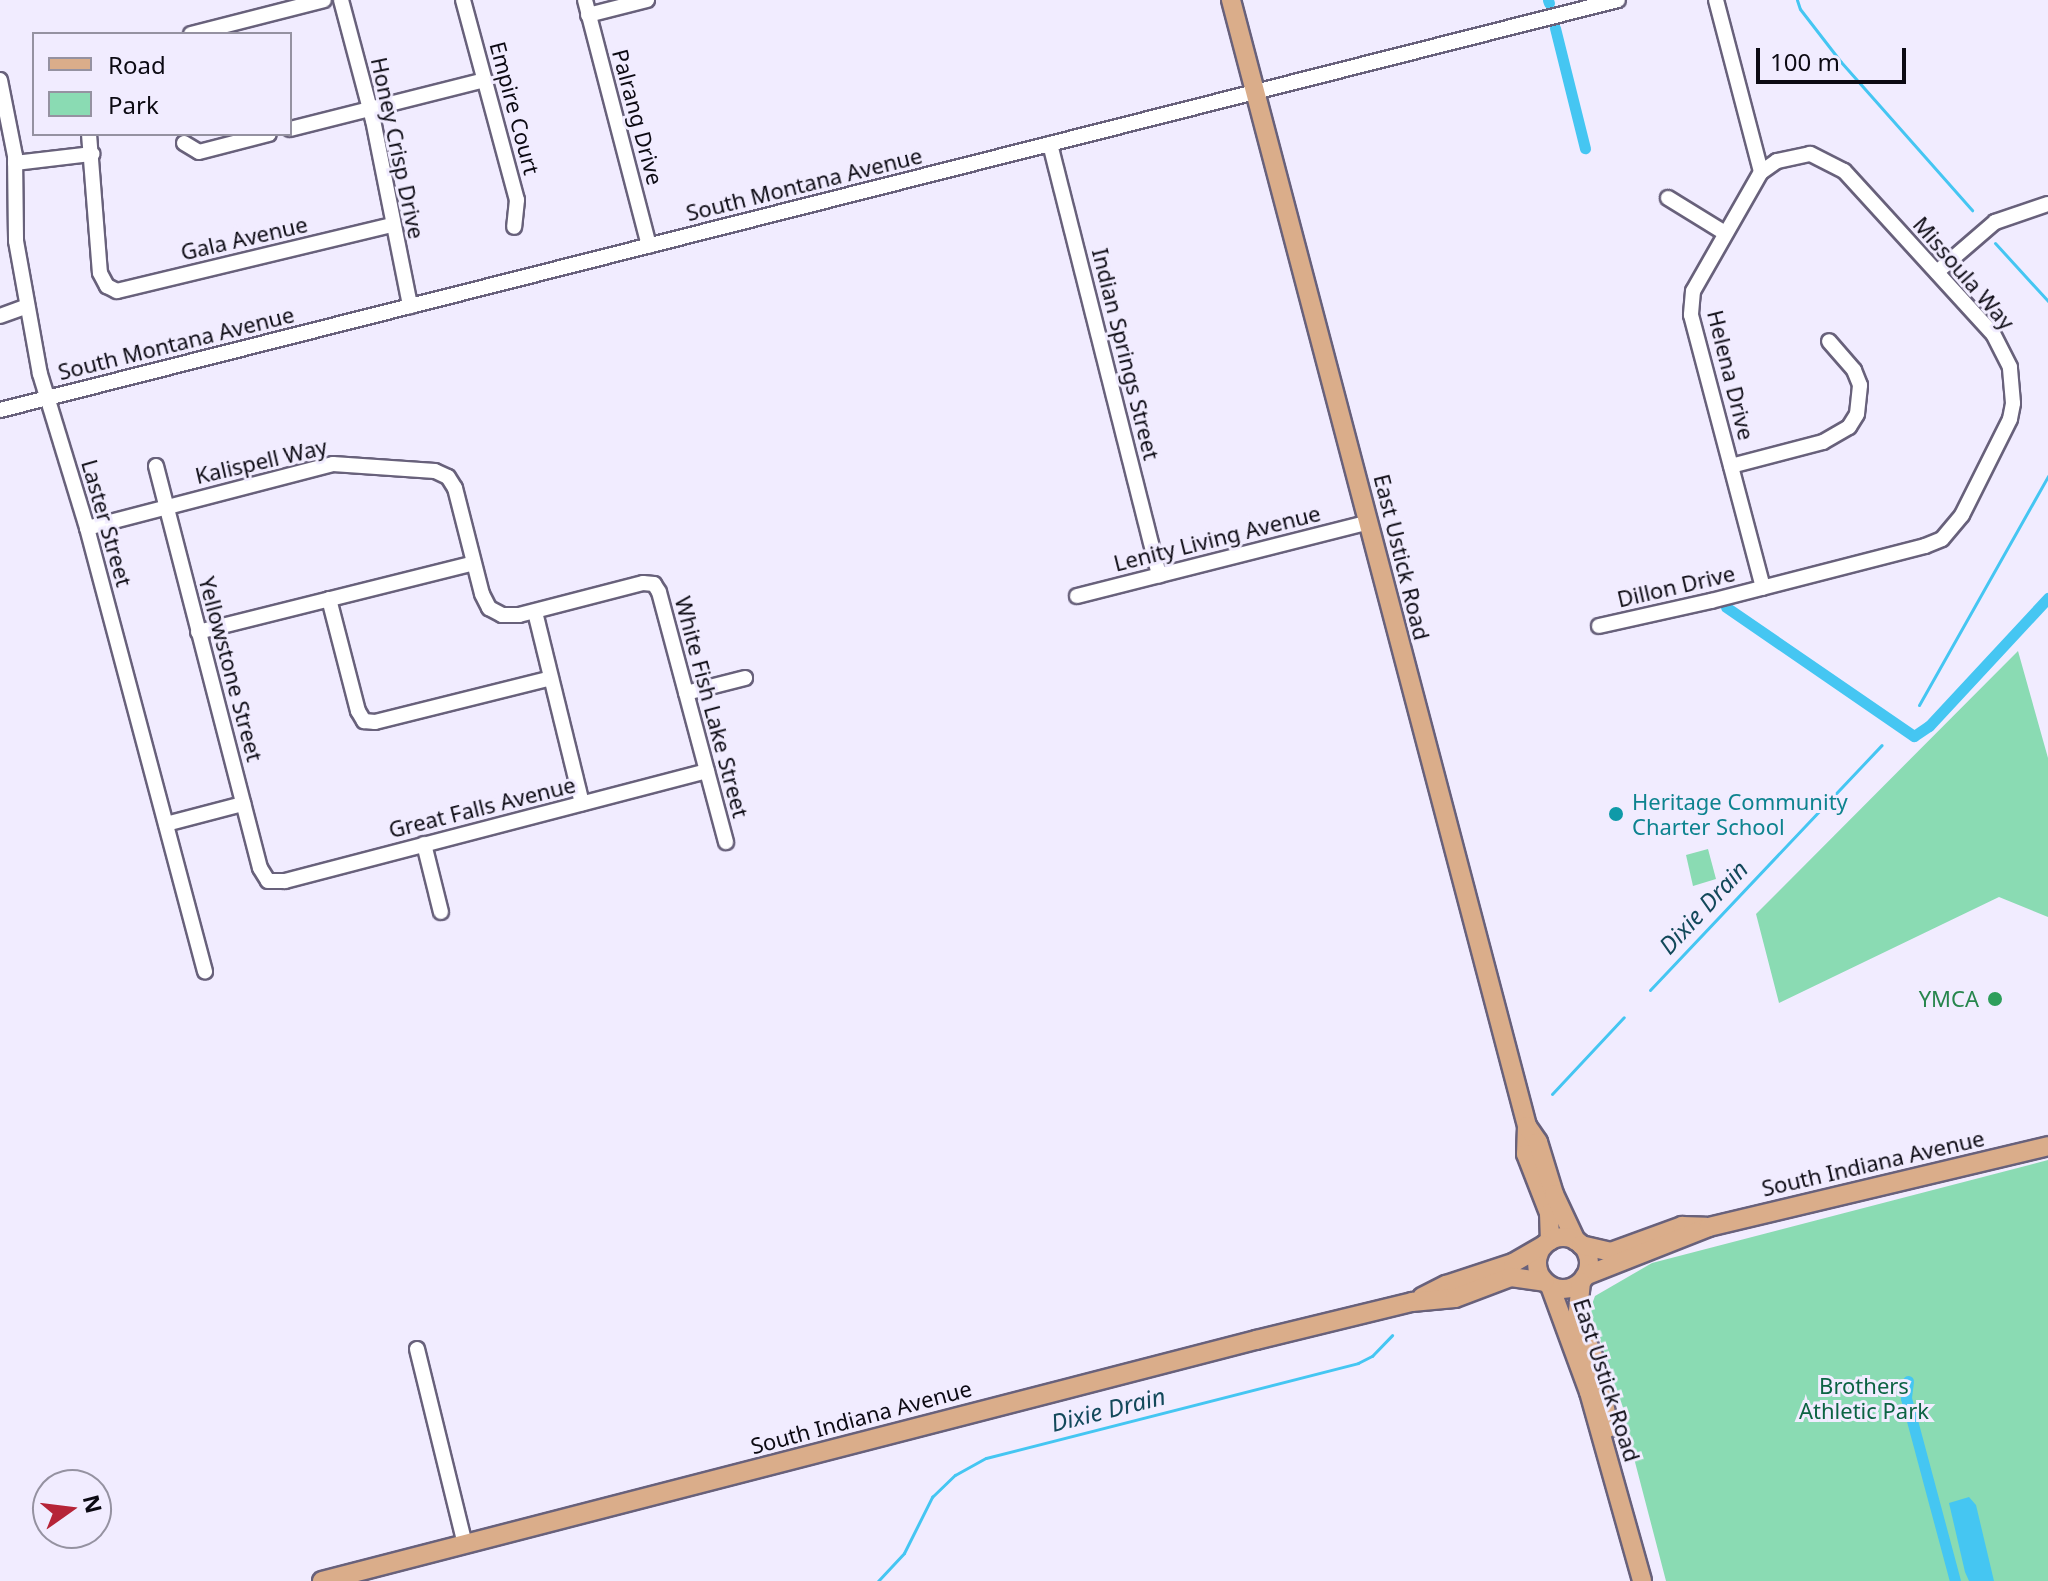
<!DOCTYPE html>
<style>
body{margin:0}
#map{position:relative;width:2048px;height:1581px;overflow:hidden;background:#f1ecff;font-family:"Noto Sans",sans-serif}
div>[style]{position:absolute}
.green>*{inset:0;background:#8adbb3}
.water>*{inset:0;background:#45c6f2}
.stream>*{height:3px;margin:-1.5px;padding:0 1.5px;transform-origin:1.5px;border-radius:1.5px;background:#45c6f2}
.canal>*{height:11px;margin:-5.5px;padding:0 5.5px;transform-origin:5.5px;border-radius:5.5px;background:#45c6f2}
.roads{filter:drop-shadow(2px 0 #68617b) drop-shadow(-2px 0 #68617b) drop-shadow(0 2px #68617b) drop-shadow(0 -2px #68617b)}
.minor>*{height:14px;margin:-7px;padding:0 7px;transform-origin:7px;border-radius:7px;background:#fff}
.major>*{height:18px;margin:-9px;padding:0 9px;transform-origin:9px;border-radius:9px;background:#daad8a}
.major>.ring{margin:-9px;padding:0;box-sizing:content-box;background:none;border:18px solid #daad8a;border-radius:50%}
.dots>*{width:22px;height:22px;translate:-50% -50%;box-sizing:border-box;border:4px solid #f1ecff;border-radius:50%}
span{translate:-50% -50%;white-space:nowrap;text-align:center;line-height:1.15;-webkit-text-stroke:6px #f1ecff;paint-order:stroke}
.street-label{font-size:22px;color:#0c0a13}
.culture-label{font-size:22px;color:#0d838f}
.left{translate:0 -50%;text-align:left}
.leisure-label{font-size:22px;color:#27864d}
.right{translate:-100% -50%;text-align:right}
.park-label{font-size:22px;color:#0b6343}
.water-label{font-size:24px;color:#13495b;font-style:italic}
.legend{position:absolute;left:32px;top:32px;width:260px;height:104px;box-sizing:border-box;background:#f1ecff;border:2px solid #9592a1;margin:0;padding:10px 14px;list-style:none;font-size:24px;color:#0c0a13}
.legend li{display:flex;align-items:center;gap:16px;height:40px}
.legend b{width:40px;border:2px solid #9592a1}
.north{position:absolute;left:32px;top:1469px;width:80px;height:80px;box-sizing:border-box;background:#f1ecff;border:2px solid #9592a1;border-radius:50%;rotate:76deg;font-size:22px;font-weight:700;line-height:32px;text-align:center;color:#0c0a13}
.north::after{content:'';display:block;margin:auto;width:28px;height:36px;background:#b62438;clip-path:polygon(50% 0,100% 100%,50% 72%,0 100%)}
.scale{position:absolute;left:1756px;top:48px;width:150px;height:36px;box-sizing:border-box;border:4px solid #0c0a13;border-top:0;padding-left:10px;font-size:24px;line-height:28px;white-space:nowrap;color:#0c0a13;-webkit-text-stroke:6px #f1ecff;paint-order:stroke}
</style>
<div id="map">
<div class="green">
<i style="clip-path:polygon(2018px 651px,2048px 758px,2048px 917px,1999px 897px,1779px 1003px,1756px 914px)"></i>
<i style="clip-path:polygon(1708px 849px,1716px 879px,1693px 886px,1686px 855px)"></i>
<i style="clip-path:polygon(2048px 1160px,2048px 1581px,1666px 1581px,1611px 1370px,1592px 1318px,1591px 1307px,1595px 1296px,1652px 1263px)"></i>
</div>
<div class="water">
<i style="clip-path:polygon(1969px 1497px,1976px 1505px,1994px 1581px,1969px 1581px,1965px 1572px,1949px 1503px)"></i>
</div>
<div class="stream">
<i style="left:1797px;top:0;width:9px;rotate:72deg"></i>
<i style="left:1800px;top:9px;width:67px;rotate:52.3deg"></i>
<i style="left:1841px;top:62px;width:198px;rotate:48.5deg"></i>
<i style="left:1995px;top:243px;width:79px;rotate:47.6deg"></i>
<i style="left:1919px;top:705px;width:263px;rotate:-60.6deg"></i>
<i style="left:1650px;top:990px;width:337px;rotate:-46.6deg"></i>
<i style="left:1552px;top:1094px;width:105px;rotate:-46.9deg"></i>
<i style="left:878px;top:1581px;width:38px;rotate:-47deg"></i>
<i style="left:904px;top:1553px;width:63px;rotate:-63.4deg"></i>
<i style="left:932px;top:1497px;width:32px;rotate:-44deg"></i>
<i style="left:955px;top:1475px;width:35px;rotate:-29deg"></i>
<i style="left:986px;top:1458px;width:384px;rotate:-14.3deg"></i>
<i style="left:1358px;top:1363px;width:16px;rotate:-27deg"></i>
<i style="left:1372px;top:1356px;width:29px;rotate:-46deg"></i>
</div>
<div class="canal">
<i style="left:1548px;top:0;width:3px;rotate:72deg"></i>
<i style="left:1555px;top:28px;width:124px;rotate:76deg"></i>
<i style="left:1726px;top:607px;width:228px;rotate:34.5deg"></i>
<i style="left:1914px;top:736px;width:18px;rotate:-34deg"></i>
<i style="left:1929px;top:726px;width:175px;rotate:-47.1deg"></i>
<i style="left:1908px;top:1381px;width:17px;rotate:97deg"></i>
<i style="left:1906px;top:1398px;width:189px;rotate:75deg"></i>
</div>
<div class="roads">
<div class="minor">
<i style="left:341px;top:0;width:124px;rotate:75.1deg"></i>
<i style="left:373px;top:120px;width:190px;rotate:78.7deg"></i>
<i style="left:463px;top:0;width:207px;rotate:74.9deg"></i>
<i style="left:517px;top:200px;width:27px;rotate:96deg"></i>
<i style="left:585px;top:0;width:254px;rotate:75.4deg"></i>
<i style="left:1716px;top:0;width:178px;rotate:75.3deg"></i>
<i style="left:1761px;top:172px;width:137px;rotate:119.7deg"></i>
<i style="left:1693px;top:291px;width:24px;rotate:95deg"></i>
<i style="left:1691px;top:315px;width:282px;rotate:75.2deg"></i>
<i style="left:588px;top:15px;width:61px;rotate:-14.3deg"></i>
<i style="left:191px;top:34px;width:137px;rotate:-14.3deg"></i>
<i style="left:0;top:80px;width:77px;rotate:78.8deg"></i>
<i style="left:15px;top:156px;width:85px;rotate:89.3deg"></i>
<i style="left:16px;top:241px;width:135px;rotate:79.8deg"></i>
<i style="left:40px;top:374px;width:161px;rotate:73deg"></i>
<i style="left:87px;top:528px;width:459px;rotate:75.1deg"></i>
<i style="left:290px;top:129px;width:201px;rotate:-14.1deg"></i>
<i style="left:89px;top:134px;width:139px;rotate:85.5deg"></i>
<i style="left:100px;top:273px;width:15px;rotate:62deg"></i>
<i style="left:107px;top:286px;width:11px;rotate:27deg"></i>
<i style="left:117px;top:291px;width:283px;rotate:-13.5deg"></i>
<i style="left:184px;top:143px;width:17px;rotate:31deg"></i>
<i style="left:199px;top:152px;width:72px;rotate:-14.4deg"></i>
<i style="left:1050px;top:144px;width:445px;rotate:75.8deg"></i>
<i style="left:15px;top:163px;width:78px;rotate:-6.7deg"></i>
<i style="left:1668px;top:198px;width:67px;rotate:31.6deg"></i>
<i style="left:1937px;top:272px;width:77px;rotate:-40.8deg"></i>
<i style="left:1995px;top:222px;width:56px;rotate:-18.8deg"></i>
<i style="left:0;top:316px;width:29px;rotate:-20deg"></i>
<i style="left:0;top:410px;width:1669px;rotate:-14.22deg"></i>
<i style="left:156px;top:466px;width:415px;rotate:75.5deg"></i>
<i style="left:260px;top:868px;width:15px;rotate:58deg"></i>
<i style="left:268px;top:881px;width:17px"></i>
<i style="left:285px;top:881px;width:436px;rotate:-14.6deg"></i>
<i style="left:1731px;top:466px;width:95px;rotate:-14.6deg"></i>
<i style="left:1823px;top:442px;width:30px;rotate:-30deg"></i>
<i style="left:1849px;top:427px;width:15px;rotate:-58deg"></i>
<i style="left:1857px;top:414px;width:29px;rotate:-84deg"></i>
<i style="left:1860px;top:385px;width:16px;rotate:-112deg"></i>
<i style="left:1854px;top:370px;width:38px;rotate:-131deg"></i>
<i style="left:87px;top:528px;width:254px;rotate:-14.6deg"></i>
<i style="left:333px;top:464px;width:102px;rotate:3.9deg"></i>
<i style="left:435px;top:471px;width:14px;rotate:25deg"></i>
<i style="left:448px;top:477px;width:13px;rotate:58deg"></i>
<i style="left:455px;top:488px;width:109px;rotate:75.7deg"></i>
<i style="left:482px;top:594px;width:16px;rotate:63deg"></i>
<i style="left:489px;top:608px;width:15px;rotate:28deg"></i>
<i style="left:502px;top:615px;width:17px"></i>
<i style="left:519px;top:615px;width:128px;rotate:-14.5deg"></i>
<i style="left:643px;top:583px;width:11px;rotate:5deg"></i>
<i style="left:654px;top:584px;width:9px;rotate:58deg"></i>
<i style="left:659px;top:592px;width:259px;rotate:75deg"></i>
<i style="left:1077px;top:596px;width:301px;rotate:-14.2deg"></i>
<i style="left:329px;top:599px;width:116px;rotate:75.5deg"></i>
<i style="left:358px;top:711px;width:12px;rotate:59deg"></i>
<i style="left:364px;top:721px;width:11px;rotate:5deg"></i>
<i style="left:375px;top:722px;width:181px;rotate:-14deg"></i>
<i style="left:535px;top:612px;width:197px;rotate:76.2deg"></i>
<i style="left:1599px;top:626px;width:115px;rotate:-12.6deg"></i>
<i style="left:1711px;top:601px;width:221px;rotate:-14.4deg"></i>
<i style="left:1925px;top:546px;width:18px;rotate:-22deg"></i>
<i style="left:1942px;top:539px;width:31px;rotate:-50deg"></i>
<i style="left:1962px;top:515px;width:107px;rotate:-63.4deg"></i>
<i style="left:2010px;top:419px;width:16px;rotate:-79deg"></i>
<i style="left:2013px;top:403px;width:36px;rotate:-95deg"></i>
<i style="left:2010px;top:367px;width:37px;rotate:-117deg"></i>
<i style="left:1993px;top:334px;width:221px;rotate:-132.4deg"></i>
<i style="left:1844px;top:171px;width:38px;rotate:-153deg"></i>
<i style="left:1810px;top:154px;width:34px;rotate:168deg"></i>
<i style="left:1777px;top:161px;width:19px;rotate:145deg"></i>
<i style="left:198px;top:632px;width:284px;rotate:-14deg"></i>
<i style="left:686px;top:693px;width:61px;rotate:-14.3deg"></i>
<i style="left:166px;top:824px;width:80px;rotate:-14.6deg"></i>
<i style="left:424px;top:844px;width:70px;rotate:76deg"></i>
<i style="left:417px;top:1349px;width:202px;rotate:76.2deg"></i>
</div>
<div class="major">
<i style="left:1231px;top:0;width:1164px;rotate:75.27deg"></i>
<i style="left:1527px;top:1126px;width:28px;rotate:92deg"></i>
<i style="left:1526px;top:1154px;width:63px;rotate:68.7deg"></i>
<i style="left:1549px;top:1213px;width:28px;rotate:88deg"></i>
<i style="left:1527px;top:1126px;width:19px;rotate:55deg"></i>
<i style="left:1538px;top:1142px;width:54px;rotate:72.9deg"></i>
<i style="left:1554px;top:1194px;width:52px;rotate:64.9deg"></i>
<i class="ring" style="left:1537px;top:1237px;width:34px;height:34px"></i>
<i style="left:1581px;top:1245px;width:31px;rotate:13deg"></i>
<i style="left:1611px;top:1252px;width:76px;rotate:-20.1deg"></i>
<i style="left:1682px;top:1226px;width:24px;rotate:2deg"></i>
<i style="left:1585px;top:1276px;width:133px;rotate:-21.6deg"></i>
<i style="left:1709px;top:1227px;width:349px;rotate:-13.4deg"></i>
<i style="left:1581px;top:1282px;width:37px;rotate:96deg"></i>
<i style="left:1577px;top:1319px;width:48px;rotate:66.6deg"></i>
<i style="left:1596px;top:1363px;width:66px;rotate:78.7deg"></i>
<i style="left:1550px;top:1286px;width:113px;rotate:69.8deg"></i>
<i style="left:1589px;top:1392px;width:196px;rotate:74.3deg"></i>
<i style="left:1422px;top:1297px;width:27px;rotate:-27deg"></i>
<i style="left:1446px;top:1285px;width:71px;rotate:-18.2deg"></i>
<i style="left:1513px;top:1263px;width:36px;rotate:-30deg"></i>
<i style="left:322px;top:1581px;width:965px;rotate:-14.47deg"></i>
<i style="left:1256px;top:1340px;width:161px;rotate:-13.7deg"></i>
<i style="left:1412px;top:1302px;width:43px;rotate:-5.3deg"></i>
<i style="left:1455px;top:1298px;width:60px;rotate:-20.6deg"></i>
<i style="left:1511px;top:1277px;width:34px;rotate:8deg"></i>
</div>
</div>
<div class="dots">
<i style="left:1616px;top:814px;background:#0f9aa8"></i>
<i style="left:1995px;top:999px;background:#2e9e5b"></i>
</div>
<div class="street-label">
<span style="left:515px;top:108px;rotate:75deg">Empire Court</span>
<span style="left:638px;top:117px;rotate:75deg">Palrang Drive</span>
<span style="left:398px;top:148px;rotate:78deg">Honey Crisp Drive</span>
<span style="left:804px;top:184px;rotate:-14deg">South Montana Avenue</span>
<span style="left:244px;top:238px;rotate:-13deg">Gala Avenue</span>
<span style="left:1964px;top:273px;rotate:49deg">Missoula Way</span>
<span style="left:176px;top:343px;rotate:-14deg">South Montana Avenue</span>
<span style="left:1126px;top:354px;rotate:76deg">Indian Springs Street</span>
<span style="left:1731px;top:375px;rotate:76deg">Helena Drive</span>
<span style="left:261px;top:461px;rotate:-13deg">Kalispell Way</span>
<span style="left:107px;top:523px;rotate:74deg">Laster Street</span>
<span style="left:1217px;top:538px;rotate:-14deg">Lenity Living Avenue</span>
<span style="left:1402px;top:557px;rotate:76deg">East Ustick Road</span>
<span style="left:1676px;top:586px;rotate:-13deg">Dillon Drive</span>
<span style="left:231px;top:669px;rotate:75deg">Yellowstone Street</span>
<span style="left:712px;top:707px;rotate:75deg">White Fish Lake Street</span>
<span style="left:482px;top:807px;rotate:-14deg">Great Falls Avenue</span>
<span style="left:1873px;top:1163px;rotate:-13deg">South Indiana Avenue</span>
<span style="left:1607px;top:1380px;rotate:72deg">East Ustick Road</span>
<span style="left:861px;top:1417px;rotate:-15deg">South Indiana Avenue</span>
</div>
<div class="culture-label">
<span class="left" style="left:1632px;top:814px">Heritage Community<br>Charter School</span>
</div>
<div class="leisure-label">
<span class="right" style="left:1979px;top:999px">YMCA</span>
</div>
<div class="park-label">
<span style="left:1864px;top:1398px">Brothers<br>Athletic Park</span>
</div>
<div class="water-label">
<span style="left:1703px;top:907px;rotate:-47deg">Dixie Drain</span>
<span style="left:1108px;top:1409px;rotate:-14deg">Dixie Drain</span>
</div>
<ul class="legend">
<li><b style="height:10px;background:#daad8a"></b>Road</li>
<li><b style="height:22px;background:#8adbb3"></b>Park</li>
</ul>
<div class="north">N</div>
<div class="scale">100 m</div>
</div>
